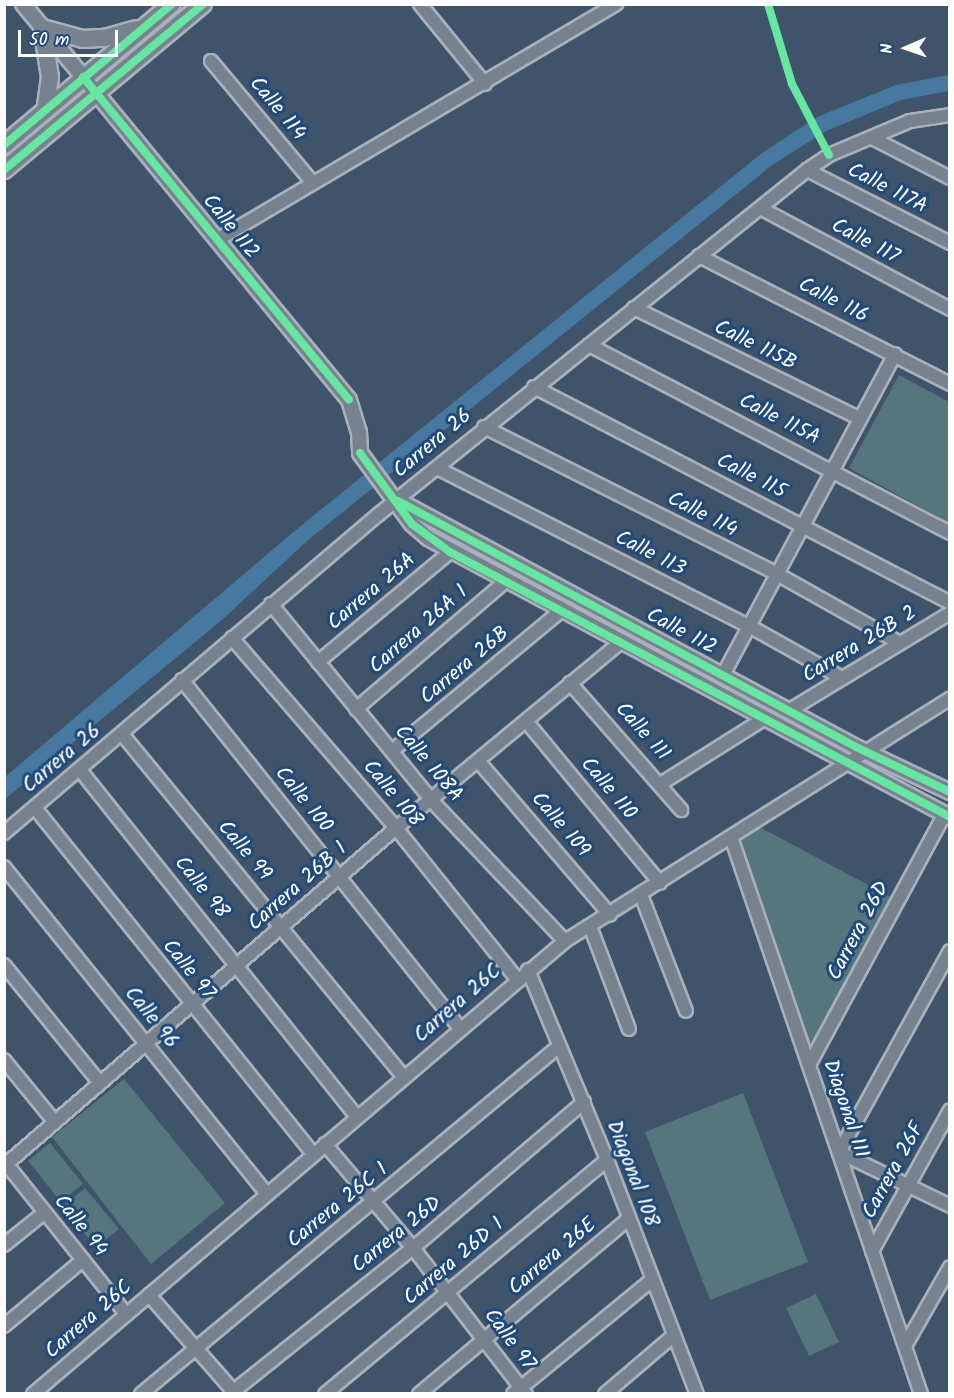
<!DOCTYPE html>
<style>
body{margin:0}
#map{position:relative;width:954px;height:1398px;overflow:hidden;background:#3f536a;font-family:Kalam,sans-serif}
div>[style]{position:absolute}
.green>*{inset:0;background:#56767e}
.water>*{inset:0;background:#4778a0}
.roads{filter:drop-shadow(2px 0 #a9b2bc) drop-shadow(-2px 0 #a9b2bc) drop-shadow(0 2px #a9b2bc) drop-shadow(0 -2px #a9b2bc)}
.minor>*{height:12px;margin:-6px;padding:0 6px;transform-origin:6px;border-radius:6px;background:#77828e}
.tertiary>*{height:14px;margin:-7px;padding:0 7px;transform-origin:7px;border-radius:7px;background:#77828e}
.secondary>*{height:16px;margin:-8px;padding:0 8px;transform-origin:8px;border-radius:8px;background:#77828e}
.cycleway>*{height:8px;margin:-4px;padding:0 4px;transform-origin:4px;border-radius:4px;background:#66e7a1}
span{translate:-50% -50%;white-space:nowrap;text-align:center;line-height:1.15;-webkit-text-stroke:6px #1f4a7a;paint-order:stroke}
.street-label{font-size:21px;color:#fff}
.frame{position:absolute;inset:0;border:6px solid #fff;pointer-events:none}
.north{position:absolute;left:876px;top:18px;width:60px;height:60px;-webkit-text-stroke:4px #1f4a7a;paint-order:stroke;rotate:268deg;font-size:16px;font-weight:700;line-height:24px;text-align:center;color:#fff}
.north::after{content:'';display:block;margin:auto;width:21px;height:27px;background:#fff;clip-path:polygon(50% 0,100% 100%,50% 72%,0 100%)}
.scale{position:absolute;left:18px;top:30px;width:100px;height:27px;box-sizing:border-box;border:3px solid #fff;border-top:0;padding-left:8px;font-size:18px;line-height:21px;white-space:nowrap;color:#fff;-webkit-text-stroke:4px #1f4a7a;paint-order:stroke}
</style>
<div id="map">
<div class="green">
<i style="clip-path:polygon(899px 375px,949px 402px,949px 523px,849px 468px)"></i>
<i style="clip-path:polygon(754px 824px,898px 901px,809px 1065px,731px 837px)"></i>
<i style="clip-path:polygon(124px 1079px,225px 1203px,151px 1264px,52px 1137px)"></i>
<i style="clip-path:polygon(743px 1093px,808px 1262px,710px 1300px,645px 1132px)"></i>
<i style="clip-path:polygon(50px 1143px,83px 1184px,61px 1202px,28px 1161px)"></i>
<i style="clip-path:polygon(85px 1188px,119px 1229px,96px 1247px,62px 1207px)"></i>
<i style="clip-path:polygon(816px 1294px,839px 1342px,809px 1356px,786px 1308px)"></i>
</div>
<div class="water">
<i style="clip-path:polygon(949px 75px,949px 91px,901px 100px,824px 132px,771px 166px,307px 541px,223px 619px,5px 799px,5px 777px,297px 529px,762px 153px,817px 117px,896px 85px)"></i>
</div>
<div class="roads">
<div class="minor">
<i style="left:420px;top:4px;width:103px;rotate:50.9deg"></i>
<i style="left:211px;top:61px;width:159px;rotate:50.1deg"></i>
<i style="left:872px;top:138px;width:88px;rotate:27.1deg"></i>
<i style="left:807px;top:170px;width:161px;rotate:27deg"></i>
<i style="left:762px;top:209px;width:213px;rotate:28deg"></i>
<i style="left:217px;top:240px;width:464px;rotate:-30.6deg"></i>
<i style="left:699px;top:256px;width:282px;rotate:27deg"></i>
<i style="left:634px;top:308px;width:250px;rotate:26.1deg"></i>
<i style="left:589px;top:345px;width:407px;rotate:27.5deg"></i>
<i style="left:534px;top:387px;width:469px;rotate:27.4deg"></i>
<i style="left:484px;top:427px;width:328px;rotate:26.6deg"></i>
<i style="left:777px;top:574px;width:141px;rotate:29.3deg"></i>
<i style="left:437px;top:468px;width:350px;rotate:26.9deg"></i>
<i style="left:749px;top:626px;width:107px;rotate:29.2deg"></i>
<i style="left:271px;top:604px;width:254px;rotate:50.7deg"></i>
<i style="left:432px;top:801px;width:193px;rotate:46.5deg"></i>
<i style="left:232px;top:638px;width:251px;rotate:49.2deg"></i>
<i style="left:396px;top:828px;width:193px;rotate:51.3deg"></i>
<i style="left:318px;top:662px;width:172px;rotate:-39.8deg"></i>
<i style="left:723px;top:675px;width:364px;rotate:-61.8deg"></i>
<i style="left:182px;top:680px;width:445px;rotate:51.4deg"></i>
<i style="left:570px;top:683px;width:169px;rotate:48.8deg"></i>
<i style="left:356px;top:709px;width:199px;rotate:-40.5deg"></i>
<i style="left:790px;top:710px;width:187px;rotate:-31.2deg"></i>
<i style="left:526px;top:721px;width:210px;rotate:50.4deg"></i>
<i style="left:122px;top:734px;width:444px;rotate:50.6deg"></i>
<i style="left:392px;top:751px;width:221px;rotate:-39.7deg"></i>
<i style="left:479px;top:762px;width:201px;rotate:49.4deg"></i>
<i style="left:80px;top:770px;width:444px;rotate:51.4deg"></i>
<i style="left:662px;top:783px;width:118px;rotate:-32.2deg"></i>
<i style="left:35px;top:808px;width:444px;rotate:51.2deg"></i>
<i style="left:4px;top:833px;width:492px;rotate:-40.4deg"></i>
<i style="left:379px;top:514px;width:549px;rotate:-38.79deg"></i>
<i style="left:807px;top:170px;width:27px;rotate:-34deg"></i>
<i style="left:829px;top:155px;width:88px;rotate:-22.8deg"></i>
<i style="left:910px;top:121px;width:40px;rotate:-8.5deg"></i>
<i style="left:731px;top:837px;width:589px;rotate:71.16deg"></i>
<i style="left:4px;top:867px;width:420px;rotate:51.2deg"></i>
<i style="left:641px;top:895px;width:124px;rotate:68.8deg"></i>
<i style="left:590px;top:926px;width:110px;rotate:69.3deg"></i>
<i style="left:950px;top:951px;width:230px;rotate:118.9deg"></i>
<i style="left:839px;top:1152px;width:123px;rotate:25.9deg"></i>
<i style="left:4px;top:965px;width:152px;rotate:50.9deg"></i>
<i style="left:528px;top:970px;width:206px;rotate:67.4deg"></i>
<i style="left:607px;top:1160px;width:251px;rotate:69deg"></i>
<i style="left:4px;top:1060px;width:79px;rotate:50.7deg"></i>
<i style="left:809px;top:1065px;width:284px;rotate:-61.6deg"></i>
<i style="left:325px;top:1144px;width:136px;rotate:49.8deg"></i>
<i style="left:413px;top:1248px;width:185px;rotate:52.3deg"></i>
<i style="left:4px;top:1161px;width:196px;rotate:51.4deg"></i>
<i style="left:4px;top:1166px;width:518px;rotate:-40.77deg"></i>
<i style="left:396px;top:828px;width:292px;rotate:-39.6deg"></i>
<i style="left:4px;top:1245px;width:51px;rotate:-38.7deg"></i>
<i style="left:872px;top:1251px;width:161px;rotate:-61deg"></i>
<i style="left:149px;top:1295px;width:132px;rotate:48.7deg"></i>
<i style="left:4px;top:1326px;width:103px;rotate:-39.9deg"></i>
<i style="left:905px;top:1346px;width:91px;rotate:-60.3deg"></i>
<i style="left:33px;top:1394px;width:699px;rotate:-40.41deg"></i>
<i style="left:565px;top:941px;width:455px;rotate:-32.2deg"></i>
<i style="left:141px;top:1394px;width:542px;rotate:-39.77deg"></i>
<i style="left:230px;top:1394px;width:234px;rotate:-38.6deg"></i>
<i style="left:413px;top:1248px;width:225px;rotate:-40.5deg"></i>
<i style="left:325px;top:1394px;width:366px;rotate:-39.7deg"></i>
<i style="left:419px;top:1394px;width:273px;rotate:-39.9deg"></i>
<i style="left:513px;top:1394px;width:180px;rotate:-39.4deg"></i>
<i style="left:605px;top:1394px;width:89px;rotate:-40.5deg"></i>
</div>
<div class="tertiary">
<i style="left:23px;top:4px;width:513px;rotate:50.54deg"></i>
<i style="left:349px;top:400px;width:34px;rotate:73deg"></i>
<i style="left:359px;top:432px;width:21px;rotate:87deg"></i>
<i style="left:360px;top:453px;width:88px;rotate:53.8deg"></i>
<i style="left:412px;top:524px;width:21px;rotate:41deg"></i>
<i style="left:428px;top:538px;width:592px;rotate:28.12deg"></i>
<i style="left:397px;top:500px;width:521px;rotate:28.29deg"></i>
<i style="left:856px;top:747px;width:104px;rotate:25.6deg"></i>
</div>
<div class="secondary">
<i style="left:42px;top:28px;width:42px;rotate:15deg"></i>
<i style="left:83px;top:39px;width:22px;rotate:-3deg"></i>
<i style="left:105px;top:38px;width:32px;rotate:-16deg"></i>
<i style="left:42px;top:28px;width:50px;rotate:80.7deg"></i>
<i style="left:50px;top:77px;width:34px;rotate:98deg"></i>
<i style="left:4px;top:145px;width:219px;rotate:-40deg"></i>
<i style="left:4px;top:170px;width:259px;rotate:-39.8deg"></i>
</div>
</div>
<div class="cycleway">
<i style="left:768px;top:4px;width:84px;rotate:73.3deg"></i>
<i style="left:792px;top:84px;width:80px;rotate:62.5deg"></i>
<i style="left:83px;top:77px;width:418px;rotate:50.5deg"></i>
<i style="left:4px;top:145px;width:219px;rotate:-40deg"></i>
<i style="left:4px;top:170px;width:259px;rotate:-39.8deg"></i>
<i style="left:360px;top:453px;width:88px;rotate:53.8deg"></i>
<i style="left:412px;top:524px;width:47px;rotate:36.4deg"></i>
<i style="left:450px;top:552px;width:566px;rotate:27.92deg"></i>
<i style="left:398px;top:501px;width:520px;rotate:28.24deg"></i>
<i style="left:856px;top:747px;width:104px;rotate:25.6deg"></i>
</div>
<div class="street-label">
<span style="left:277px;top:109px;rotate:50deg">Calle 114</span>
<span style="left:887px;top:189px;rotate:27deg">Calle 117A</span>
<span style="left:230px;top:227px;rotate:51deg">Calle 112</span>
<span style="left:865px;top:242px;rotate:28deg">Calle 117</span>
<span style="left:833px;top:301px;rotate:27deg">Calle 116</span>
<span style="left:755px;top:346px;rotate:26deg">Calle 115B</span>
<span style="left:779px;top:420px;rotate:27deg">Calle 115A</span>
<span style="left:433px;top:444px;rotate:-40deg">Carrera 26</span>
<span style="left:751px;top:477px;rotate:27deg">Calle 115</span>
<span style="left:702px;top:515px;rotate:27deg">Calle 114</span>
<span style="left:650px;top:554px;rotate:27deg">Calle 113</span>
<span style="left:372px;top:592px;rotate:-40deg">Carrera 26A</span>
<span style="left:419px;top:630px;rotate:-41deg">Carrera 26A 1</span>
<span style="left:681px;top:632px;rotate:28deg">Calle 112</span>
<span style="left:860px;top:645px;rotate:-31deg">Carrera 26B 2</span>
<span style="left:465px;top:666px;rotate:-40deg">Carrera 26B</span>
<span style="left:642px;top:732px;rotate:48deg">Calle 111</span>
<span style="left:62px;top:759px;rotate:-40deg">Carrera 26</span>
<span style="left:428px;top:764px;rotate:50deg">Calle 108A</span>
<span style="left:608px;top:789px;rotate:50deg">Calle 110</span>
<span style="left:392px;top:794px;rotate:50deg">Calle 108</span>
<span style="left:303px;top:800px;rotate:51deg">Calle 100</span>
<span style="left:560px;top:825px;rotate:49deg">Calle 109</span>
<span style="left:244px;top:851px;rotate:50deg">Calle 99</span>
<span style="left:298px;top:887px;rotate:-41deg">Carrera 26B 1</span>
<span style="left:201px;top:888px;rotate:51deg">Calle 98</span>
<span style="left:859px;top:931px;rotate:-62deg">Carrera 26D</span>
<span style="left:188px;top:970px;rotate:51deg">Calle 97</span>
<span style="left:458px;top:1004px;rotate:-41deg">Carrera 26C</span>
<span style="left:151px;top:1018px;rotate:51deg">Calle 96</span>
<span style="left:845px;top:1109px;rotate:71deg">Diagonal 111</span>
<span style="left:894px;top:1171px;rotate:-61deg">Carrera 26F</span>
<span style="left:632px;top:1174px;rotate:69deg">Diagonal 108</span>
<span style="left:338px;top:1206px;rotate:-39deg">Carrera 26C 1</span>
<span style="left:80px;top:1226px;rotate:51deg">Calle 94</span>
<span style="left:397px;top:1235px;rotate:-39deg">Carrera 26D</span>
<span style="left:553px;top:1257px;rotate:-40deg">Carrera 26E</span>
<span style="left:454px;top:1262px;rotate:-40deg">Carrera 26D 1</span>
<span style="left:89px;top:1320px;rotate:-41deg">Carrera 26C</span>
<span style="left:509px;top:1340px;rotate:53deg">Calle 97</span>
</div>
<div class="frame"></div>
<div class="north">N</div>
<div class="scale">50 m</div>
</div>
